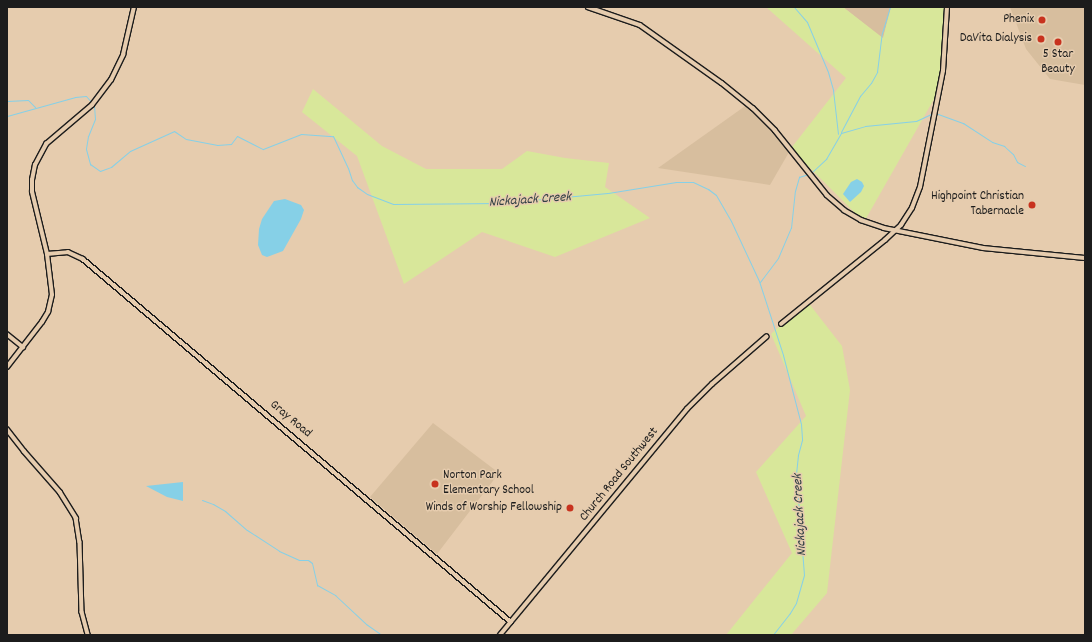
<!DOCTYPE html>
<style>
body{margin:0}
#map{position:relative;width:1092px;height:642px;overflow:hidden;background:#e6ccae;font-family:Dekko,sans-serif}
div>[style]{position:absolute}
.built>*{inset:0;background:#d7be9e}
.green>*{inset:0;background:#d8e79a}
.water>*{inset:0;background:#86d0e7}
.stream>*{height:1px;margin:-0.5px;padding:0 0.5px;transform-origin:0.5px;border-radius:0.5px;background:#86d0e7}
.roads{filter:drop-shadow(1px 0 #1c1c1c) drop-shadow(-1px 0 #1c1c1c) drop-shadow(0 1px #1c1c1c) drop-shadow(0 -1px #1c1c1c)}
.secondary>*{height:3.5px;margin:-1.75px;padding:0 1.75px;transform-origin:1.75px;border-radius:1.75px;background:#e6ccae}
.dots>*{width:11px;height:11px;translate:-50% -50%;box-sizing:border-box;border:2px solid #e6ccae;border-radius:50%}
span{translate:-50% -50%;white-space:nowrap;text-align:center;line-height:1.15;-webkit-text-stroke:3px #e6ccae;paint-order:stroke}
.poi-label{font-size:13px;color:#1c1c1c}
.right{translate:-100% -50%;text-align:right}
.left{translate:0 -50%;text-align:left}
.street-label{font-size:13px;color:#1c1c1c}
.water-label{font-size:14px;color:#314045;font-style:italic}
.frame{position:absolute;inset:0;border:8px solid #1c1c1c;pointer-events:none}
</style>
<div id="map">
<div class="built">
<i style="clip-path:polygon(843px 7px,891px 7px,883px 39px)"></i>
<i style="clip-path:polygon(1010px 7px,1085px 7px,1085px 85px,1050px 79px,1026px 49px)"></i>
<i style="clip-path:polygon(748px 104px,792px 147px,770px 185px,658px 168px)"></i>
<i style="clip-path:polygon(433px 423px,499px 473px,437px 554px,370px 497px)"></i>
</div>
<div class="green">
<i style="clip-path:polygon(766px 7px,843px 7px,883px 38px,891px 7px,948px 7px,945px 50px,938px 92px,864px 222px,795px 153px,792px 147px,846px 78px)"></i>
<i style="clip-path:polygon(313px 89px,382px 146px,426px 169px,502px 169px,527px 151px,565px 158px,609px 163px,605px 187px,650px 218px,555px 257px,482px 232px,404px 284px,357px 156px,302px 112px)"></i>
<i style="clip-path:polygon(807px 301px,842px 346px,850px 390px,827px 593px,791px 635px,726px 635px,792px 553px,756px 472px,806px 416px,771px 334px)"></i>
</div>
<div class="water">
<i style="clip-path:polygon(857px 179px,862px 182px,864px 186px,861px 192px,850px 202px,843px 194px,851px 182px)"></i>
<i style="clip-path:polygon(285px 199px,301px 205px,304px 210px,301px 219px,283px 251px,267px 257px,262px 255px,258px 245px,259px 229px,262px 219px,274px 201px)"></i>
<i style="clip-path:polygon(183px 482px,183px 501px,167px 497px,146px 486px)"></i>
</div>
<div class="stream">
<i style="left:794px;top:7px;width:20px;rotate:49deg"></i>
<i style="left:807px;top:22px;width:54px;rotate:67.2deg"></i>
<i style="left:828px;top:72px;width:19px;rotate:74deg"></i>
<i style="left:833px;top:90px;width:44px;rotate:83.5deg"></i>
<i style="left:7px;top:101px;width:21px;rotate:-3deg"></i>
<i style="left:28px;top:100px;width:10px;rotate:45deg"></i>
<i style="left:94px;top:105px;width:14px;rotate:86deg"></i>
<i style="left:95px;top:119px;width:18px;rotate:112deg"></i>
<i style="left:88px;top:136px;width:13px;rotate:99deg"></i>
<i style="left:86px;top:149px;width:16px;rotate:75deg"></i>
<i style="left:90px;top:164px;width:12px;rotate:35deg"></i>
<i style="left:100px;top:171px;width:12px;rotate:-20deg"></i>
<i style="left:111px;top:167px;width:25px;rotate:-40deg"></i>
<i style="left:130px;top:151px;width:48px;rotate:-24.4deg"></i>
<i style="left:174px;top:131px;width:14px;rotate:34deg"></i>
<i style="left:186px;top:139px;width:32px;rotate:11deg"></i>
<i style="left:217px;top:145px;width:14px;rotate:-4deg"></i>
<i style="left:231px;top:144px;width:10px;rotate:-53deg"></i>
<i style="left:237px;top:136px;width:29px;rotate:27deg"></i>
<i style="left:263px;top:149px;width:41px;rotate:-21.5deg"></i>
<i style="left:301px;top:134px;width:32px;rotate:4deg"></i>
<i style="left:333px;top:136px;width:35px;rotate:65deg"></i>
<i style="left:348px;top:168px;width:13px;rotate:72deg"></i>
<i style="left:352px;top:180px;width:9px;rotate:54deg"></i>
<i style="left:357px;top:187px;width:12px;rotate:35deg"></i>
<i style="left:367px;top:194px;width:28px;rotate:21deg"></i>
<i style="left:393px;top:204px;width:106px;rotate:-0.5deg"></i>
<i style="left:499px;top:203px;width:109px;rotate:-5.2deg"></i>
<i style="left:608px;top:193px;width:69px;rotate:-9.2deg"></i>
<i style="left:676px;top:182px;width:17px"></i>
<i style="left:693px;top:182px;width:17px;rotate:25deg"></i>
<i style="left:708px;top:189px;width:10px;rotate:37deg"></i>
<i style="left:716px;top:195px;width:30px;rotate:60deg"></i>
<i style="left:731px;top:221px;width:66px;rotate:65deg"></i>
<i style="left:759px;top:281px;width:78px;rotate:72deg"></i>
<i style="left:783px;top:355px;width:71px;rotate:75.4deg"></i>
<i style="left:801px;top:424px;width:16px;rotate:86deg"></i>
<i style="left:802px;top:440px;width:16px;rotate:105deg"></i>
<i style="left:798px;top:455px;width:18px;rotate:96deg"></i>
<i style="left:796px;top:473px;width:102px;rotate:85.5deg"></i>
<i style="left:804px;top:575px;width:29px;rotate:106deg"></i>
<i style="left:796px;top:603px;width:12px;rotate:121deg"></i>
<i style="left:790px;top:613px;width:28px;rotate:128deg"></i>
<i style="left:938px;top:114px;width:27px;rotate:20deg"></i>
<i style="left:963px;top:123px;width:35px;rotate:33deg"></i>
<i style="left:992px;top:142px;width:13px;rotate:18deg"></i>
<i style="left:1004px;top:146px;width:12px;rotate:42deg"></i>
<i style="left:1013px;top:154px;width:9px;rotate:63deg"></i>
<i style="left:1017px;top:162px;width:9px;rotate:27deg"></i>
<i style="left:7px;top:116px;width:71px;rotate:-15.6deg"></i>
<i style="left:75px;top:97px;width:11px;rotate:-5deg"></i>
<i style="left:86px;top:96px;width:9px;rotate:49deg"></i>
<i style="left:841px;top:132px;width:41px;rotate:-62.2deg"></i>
<i style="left:860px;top:96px;width:17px;rotate:-50deg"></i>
<i style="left:871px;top:83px;width:13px;rotate:-61deg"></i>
<i style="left:877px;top:72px;width:39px;rotate:-83deg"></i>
<i style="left:882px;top:33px;width:27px;rotate:-73deg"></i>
<i style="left:811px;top:173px;width:21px;rotate:-43deg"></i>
<i style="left:826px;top:159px;width:30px;rotate:-60deg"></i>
<i style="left:841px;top:133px;width:25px;rotate:-16deg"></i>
<i style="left:865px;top:126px;width:51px;rotate:-5.6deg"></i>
<i style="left:916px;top:121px;width:19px;rotate:-25deg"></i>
<i style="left:760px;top:282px;width:30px;rotate:-53deg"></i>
<i style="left:778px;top:258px;width:33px;rotate:-67deg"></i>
<i style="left:791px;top:228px;width:37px;rotate:-84deg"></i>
<i style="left:795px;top:191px;width:15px;rotate:-74deg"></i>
<i style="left:799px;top:177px;width:9px;rotate:-18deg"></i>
<i style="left:202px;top:500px;width:12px;rotate:20deg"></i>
<i style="left:213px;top:504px;width:14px;rotate:30deg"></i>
<i style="left:225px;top:511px;width:29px;rotate:41deg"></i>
<i style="left:247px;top:530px;width:38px;rotate:33deg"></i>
<i style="left:279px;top:551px;width:22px;rotate:24deg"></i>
<i style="left:299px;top:560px;width:9px"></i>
<i style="left:308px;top:560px;width:5px;rotate:37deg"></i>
<i style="left:312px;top:563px;width:23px;rotate:77deg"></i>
<i style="left:317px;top:585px;width:21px;rotate:29deg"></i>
<i style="left:335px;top:595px;width:42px;rotate:43.1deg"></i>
<i style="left:366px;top:624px;width:19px;rotate:35deg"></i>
</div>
<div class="roads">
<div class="secondary">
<i style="left:588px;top:7px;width:55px;rotate:19.1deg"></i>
<i style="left:640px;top:25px;width:100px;rotate:35.3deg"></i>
<i style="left:722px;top:83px;width:40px;rotate:39deg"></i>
<i style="left:753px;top:108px;width:31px;rotate:45deg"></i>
<i style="left:775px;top:130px;width:83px;rotate:51.3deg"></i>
<i style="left:827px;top:195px;width:23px;rotate:41deg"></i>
<i style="left:844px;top:210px;width:20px;rotate:30deg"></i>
<i style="left:861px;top:220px;width:24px;rotate:19deg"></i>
<i style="left:884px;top:228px;width:101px;rotate:11.4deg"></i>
<i style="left:983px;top:248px;width:102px;rotate:5.6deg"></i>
<i style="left:47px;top:254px;width:21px;rotate:-5deg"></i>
<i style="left:68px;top:252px;width:17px;rotate:25deg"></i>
<i style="left:83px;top:259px;width:561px;rotate:40.3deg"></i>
<i style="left:781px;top:324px;width:134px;rotate:-38.9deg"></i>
<i style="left:885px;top:240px;width:22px;rotate:-43deg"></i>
<i style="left:901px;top:225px;width:20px;rotate:-57deg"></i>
<i style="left:912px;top:208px;width:22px;rotate:-69deg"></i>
<i style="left:920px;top:187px;width:118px;rotate:-78.8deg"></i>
<i style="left:943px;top:71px;width:64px;rotate:-86.4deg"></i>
<i style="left:7px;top:334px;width:21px;rotate:39deg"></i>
<i style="left:7px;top:367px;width:57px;rotate:-52.1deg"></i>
<i style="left:42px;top:322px;width:12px;rotate:-59deg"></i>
<i style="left:48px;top:312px;width:17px;rotate:-77deg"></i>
<i style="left:52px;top:295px;width:41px;rotate:-97deg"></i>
<i style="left:47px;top:254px;width:64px;rotate:-103.6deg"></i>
<i style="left:32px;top:192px;width:12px;rotate:-90deg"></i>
<i style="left:32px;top:180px;width:15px;rotate:-79deg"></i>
<i style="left:35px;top:165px;width:24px;rotate:-62deg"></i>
<i style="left:46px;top:144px;width:60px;rotate:-40.3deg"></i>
<i style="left:92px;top:105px;width:31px;rotate:-53deg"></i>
<i style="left:111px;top:80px;width:28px;rotate:-64deg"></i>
<i style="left:123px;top:55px;width:49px;rotate:-77.1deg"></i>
<i style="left:7px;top:429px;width:28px;rotate:52deg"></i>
<i style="left:24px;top:451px;width:55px;rotate:48.7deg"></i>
<i style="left:60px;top:492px;width:31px;rotate:58deg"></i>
<i style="left:76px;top:518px;width:24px;rotate:81deg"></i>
<i style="left:80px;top:542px;width:70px;rotate:88.4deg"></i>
<i style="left:82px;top:612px;width:24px;rotate:75deg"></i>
<i style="left:500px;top:635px;width:293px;rotate:-50.4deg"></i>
<i style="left:687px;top:409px;width:35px;rotate:-45deg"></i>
<i style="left:712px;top:384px;width:72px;rotate:-41deg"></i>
</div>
</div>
<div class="dots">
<i style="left:1042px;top:20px;background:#c8321e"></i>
<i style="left:1041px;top:39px;background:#c8321e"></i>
<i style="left:1058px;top:42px;background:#c8321e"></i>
<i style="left:1032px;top:205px;background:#c8321e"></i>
<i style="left:435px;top:484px;background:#c8321e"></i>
<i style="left:570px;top:508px;background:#c8321e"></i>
</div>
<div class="poi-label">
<span class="right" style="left:1034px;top:20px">Phenix</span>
<span class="right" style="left:1032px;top:39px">DaVita Dialysis</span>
<span style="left:1058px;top:63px">5 Star<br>Beauty</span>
<span class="right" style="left:1024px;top:205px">Highpoint Christian<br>Tabernacle</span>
<span class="left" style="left:443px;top:484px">Norton Park<br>Elementary School</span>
<span class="right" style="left:562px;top:508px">Winds of Worship Fellowship</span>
</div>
<div class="street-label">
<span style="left:290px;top:420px;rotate:40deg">Gray Road</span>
<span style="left:620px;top:475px;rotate:-51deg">Church Road Southwest</span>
</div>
<div class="water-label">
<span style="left:530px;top:200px;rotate:-4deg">Nickajack Creek</span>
<span style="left:800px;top:515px;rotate:-93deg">Nickajack Creek</span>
</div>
<div class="frame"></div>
</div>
